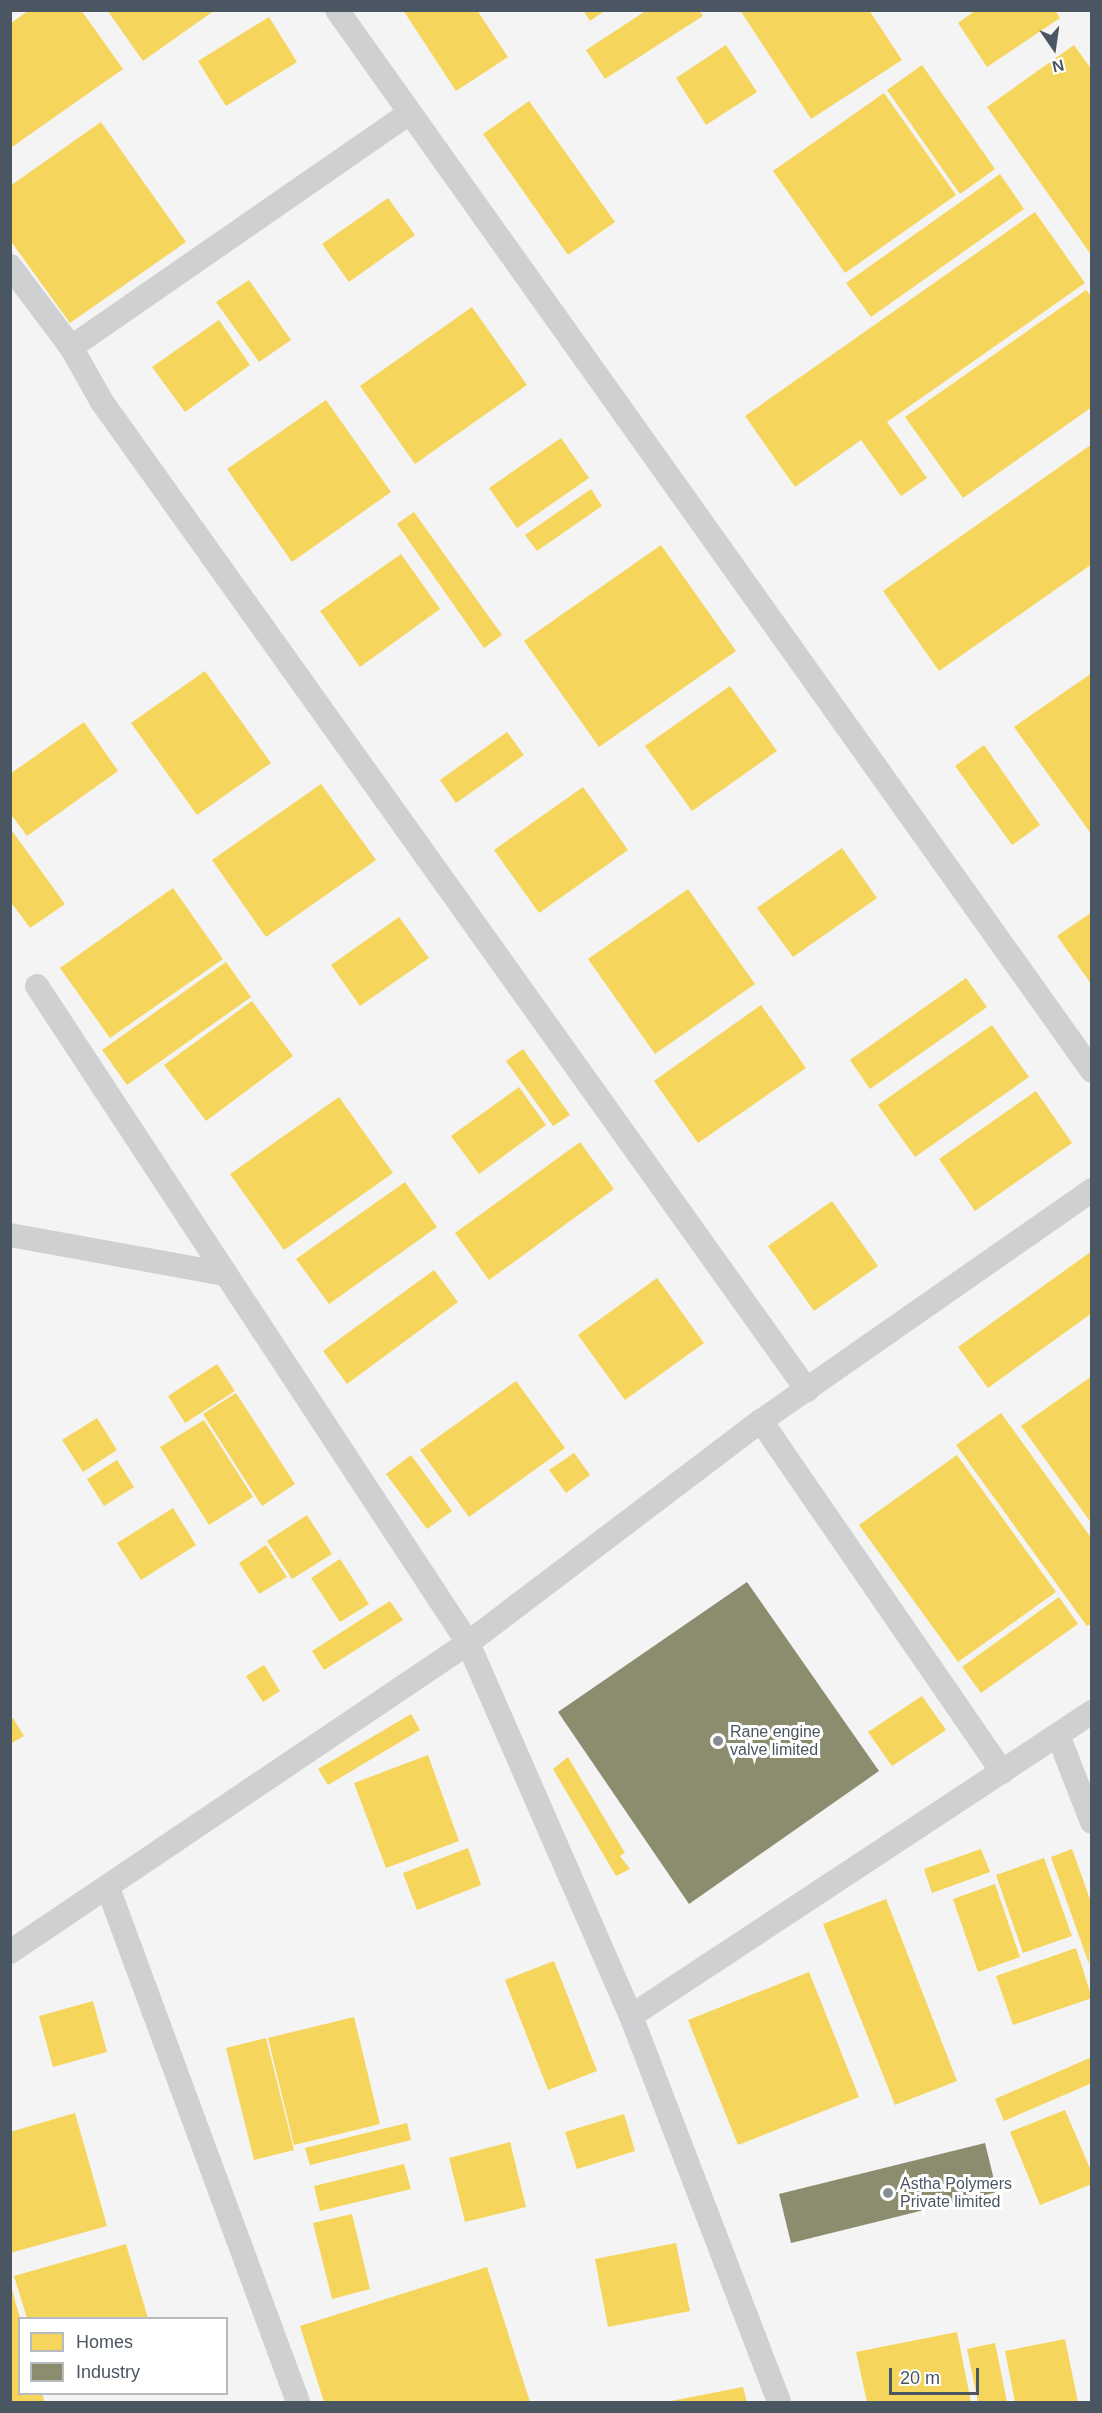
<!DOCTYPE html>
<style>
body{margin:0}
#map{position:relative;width:1102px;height:2413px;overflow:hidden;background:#f4f4f4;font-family:Helvetica,sans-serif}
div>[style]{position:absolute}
.homes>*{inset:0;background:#f6d55c}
.industry>*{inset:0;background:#8c8c6e}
.street>*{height:24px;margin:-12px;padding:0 12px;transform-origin:12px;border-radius:12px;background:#ced0d2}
.dots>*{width:16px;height:16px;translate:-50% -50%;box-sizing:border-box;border:3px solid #fff;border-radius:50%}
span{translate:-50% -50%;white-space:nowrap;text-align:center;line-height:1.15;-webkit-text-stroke:6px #fff;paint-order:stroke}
.poi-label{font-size:16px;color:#4a5661}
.left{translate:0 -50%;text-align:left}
.frame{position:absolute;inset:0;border:12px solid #4a5661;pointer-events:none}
.legend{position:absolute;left:18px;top:2317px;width:210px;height:78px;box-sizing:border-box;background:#fff;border:2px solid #b7bbc0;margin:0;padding:8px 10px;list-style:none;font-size:18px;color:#4a5661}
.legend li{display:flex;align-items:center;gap:12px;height:30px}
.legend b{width:30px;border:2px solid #b7bbc0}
.north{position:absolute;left:1024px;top:18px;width:60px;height:60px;-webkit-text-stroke:4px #fff;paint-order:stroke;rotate:167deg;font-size:16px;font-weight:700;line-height:24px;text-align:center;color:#4a5661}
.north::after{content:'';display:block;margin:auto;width:21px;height:27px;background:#4a5661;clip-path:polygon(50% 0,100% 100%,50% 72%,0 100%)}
.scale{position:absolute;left:889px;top:2368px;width:90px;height:27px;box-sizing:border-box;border:3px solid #4a5661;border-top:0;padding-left:8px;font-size:18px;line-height:21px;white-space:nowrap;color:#4a5661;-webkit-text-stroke:4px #fff;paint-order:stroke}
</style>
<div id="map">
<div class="homes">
<i style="clip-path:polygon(29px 10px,81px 10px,123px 69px,12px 147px,10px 24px)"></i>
<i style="clip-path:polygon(107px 10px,215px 10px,143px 61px)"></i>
<i style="clip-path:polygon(403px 10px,477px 10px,508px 57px,456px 91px)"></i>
<i style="clip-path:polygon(583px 10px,606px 10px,590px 21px)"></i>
<i style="clip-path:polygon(647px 10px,699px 10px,703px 16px,605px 79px,586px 50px)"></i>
<i style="clip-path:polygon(740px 10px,869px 10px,902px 60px,811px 119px)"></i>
<i style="clip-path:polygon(976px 10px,1055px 10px,1060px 18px,987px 67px,958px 23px)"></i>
<i style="clip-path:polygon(269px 17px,297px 62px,226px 106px,198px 61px)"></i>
<i style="clip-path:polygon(726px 45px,757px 92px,706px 125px,676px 78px)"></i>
<i style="clip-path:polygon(1074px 45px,1092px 70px,1092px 256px,987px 107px)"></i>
<i style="clip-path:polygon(922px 65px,995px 169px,960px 194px,887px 90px)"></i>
<i style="clip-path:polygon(884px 93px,956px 195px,845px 273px,773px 171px)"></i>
<i style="clip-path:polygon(529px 101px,615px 222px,568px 255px,483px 134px)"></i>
<i style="clip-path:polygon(101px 122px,186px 242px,70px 323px,10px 240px,10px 186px)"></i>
<i style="clip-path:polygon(1000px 174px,1024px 209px,871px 317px,846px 283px)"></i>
<i style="clip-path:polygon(388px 198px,415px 235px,349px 282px,322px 244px)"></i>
<i style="clip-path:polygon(1035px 212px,1085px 283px,887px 422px,927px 478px,901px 496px,861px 440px,795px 487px,745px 416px)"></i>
<i style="clip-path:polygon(249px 280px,291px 340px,259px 362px,216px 302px)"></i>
<i style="clip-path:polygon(1086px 290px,1092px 297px,1092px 407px,963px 498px,905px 417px)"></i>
<i style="clip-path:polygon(472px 307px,527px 385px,415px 464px,360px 386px)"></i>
<i style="clip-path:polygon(219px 320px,250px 365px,185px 412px,152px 367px)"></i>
<i style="clip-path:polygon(326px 400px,391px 492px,292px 562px,227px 469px)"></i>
<i style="clip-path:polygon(561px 438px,589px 478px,517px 528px,489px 488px)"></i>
<i style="clip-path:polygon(1092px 444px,1092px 564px,939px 671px,883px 591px)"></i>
<i style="clip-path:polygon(591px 489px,602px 506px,537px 551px,525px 535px)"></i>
<i style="clip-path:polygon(414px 512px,502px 635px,484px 648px,397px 524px)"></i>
<i style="clip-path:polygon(661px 545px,736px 651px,599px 747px,524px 641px)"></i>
<i style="clip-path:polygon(401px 554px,440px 609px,360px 667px,320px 611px)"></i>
<i style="clip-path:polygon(205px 671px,271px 763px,197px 815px,131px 723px)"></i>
<i style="clip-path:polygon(1092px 673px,1092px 835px,1014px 727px)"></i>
<i style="clip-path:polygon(730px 686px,777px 751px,692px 811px,645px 746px)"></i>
<i style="clip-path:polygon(84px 722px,118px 771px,27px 836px,10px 813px,10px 774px)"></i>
<i style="clip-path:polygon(507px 732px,524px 755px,456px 803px,440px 780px)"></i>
<i style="clip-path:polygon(984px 745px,1040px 825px,1012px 845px,955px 766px)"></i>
<i style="clip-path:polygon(321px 784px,376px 860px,266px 937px,212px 860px)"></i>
<i style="clip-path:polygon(583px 787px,628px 850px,539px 913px,494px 850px)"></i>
<i style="clip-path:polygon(10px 828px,65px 904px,30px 928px,10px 901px)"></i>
<i style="clip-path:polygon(842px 848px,877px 898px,793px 957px,757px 908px)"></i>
<i style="clip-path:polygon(173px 888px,223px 959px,110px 1038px,60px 968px)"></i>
<i style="clip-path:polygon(688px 889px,755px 984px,655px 1054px,588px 959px)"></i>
<i style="clip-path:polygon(1092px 912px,1092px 985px,1057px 936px)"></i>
<i style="clip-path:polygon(399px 917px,429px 958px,360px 1006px,331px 965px)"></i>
<i style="clip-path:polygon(226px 962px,251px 997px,127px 1085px,102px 1050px)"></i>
<i style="clip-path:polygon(966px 978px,987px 1007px,870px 1089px,850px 1060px)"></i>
<i style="clip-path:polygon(252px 1001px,293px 1056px,206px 1121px,164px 1065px)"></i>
<i style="clip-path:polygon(761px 1005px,806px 1068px,698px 1143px,654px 1081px)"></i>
<i style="clip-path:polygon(992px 1025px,1029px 1077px,915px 1157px,878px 1105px)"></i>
<i style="clip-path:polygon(523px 1049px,570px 1115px,553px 1126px,506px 1061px)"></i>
<i style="clip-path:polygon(519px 1087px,546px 1125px,479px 1174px,451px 1136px)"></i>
<i style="clip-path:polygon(1036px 1091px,1072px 1143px,975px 1211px,939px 1159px)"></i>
<i style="clip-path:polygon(339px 1097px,393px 1173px,284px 1250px,230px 1174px)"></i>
<i style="clip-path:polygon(580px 1142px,614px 1189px,489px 1280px,455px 1233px)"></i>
<i style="clip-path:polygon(405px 1182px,437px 1227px,329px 1304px,296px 1259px)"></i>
<i style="clip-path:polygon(832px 1201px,878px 1266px,814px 1311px,768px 1246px)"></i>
<i style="clip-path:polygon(1092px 1251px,1092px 1313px,988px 1388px,958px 1347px)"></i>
<i style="clip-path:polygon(434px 1270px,458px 1302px,347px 1384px,323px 1351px)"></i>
<i style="clip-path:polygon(657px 1278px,704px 1343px,625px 1400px,578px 1335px)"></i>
<i style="clip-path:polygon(217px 1364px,235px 1391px,185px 1423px,168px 1396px)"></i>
<i style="clip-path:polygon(1092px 1376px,1092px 1524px,1021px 1426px)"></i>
<i style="clip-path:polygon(516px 1381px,565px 1448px,469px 1517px,420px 1450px)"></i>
<i style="clip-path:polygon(236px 1393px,295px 1484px,262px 1506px,203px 1414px)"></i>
<i style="clip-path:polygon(1001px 1413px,1092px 1539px,1092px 1623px,1087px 1626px,956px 1445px)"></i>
<i style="clip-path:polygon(97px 1418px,117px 1450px,83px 1472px,62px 1440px)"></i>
<i style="clip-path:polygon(204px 1420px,253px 1497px,209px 1525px,160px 1447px)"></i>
<i style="clip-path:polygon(574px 1453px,590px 1475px,566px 1493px,549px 1470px)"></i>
<i style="clip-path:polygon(411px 1455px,452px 1511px,427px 1529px,386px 1474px)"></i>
<i style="clip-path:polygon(957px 1455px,1056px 1592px,958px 1662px,859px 1525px)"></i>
<i style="clip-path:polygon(117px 1460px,134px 1487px,104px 1506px,87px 1479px)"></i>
<i style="clip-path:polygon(173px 1508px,196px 1545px,141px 1580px,117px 1543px)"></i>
<i style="clip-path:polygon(307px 1515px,332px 1554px,292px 1579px,267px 1541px)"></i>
<i style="clip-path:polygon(266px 1545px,287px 1577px,259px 1594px,239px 1563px)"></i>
<i style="clip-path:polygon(340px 1559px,369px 1604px,340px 1622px,311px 1578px)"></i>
<i style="clip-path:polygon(1059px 1597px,1078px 1624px,981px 1693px,962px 1667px)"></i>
<i style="clip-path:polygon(390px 1601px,403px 1620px,324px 1670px,312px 1651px)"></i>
<i style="clip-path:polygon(264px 1665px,280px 1691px,263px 1702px,246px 1676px)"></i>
<i style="clip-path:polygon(922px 1696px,946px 1730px,892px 1766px,868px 1732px)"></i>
<i style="clip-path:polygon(411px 1714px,420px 1730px,328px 1785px,318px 1769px)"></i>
<i style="clip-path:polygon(13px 1718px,24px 1736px,10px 1744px,10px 1720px)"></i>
<i style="clip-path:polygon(428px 1755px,459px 1841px,386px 1868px,354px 1783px)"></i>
<i style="clip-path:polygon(568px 1757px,625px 1853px,620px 1856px,630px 1869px,616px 1876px,553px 1769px)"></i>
<i style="clip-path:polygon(468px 1848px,481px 1885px,417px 1910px,403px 1873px)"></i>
<i style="clip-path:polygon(981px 1849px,990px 1872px,932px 1893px,924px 1869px)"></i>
<i style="clip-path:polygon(1072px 1849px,1092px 1905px,1089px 1964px,1051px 1857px)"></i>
<i style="clip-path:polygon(1044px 1858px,1072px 1936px,1023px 1953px,996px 1875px)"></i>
<i style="clip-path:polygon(995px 1884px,1020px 1957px,978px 1972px,953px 1899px)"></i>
<i style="clip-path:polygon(886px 1899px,957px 2081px,895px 2105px,823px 1924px)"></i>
<i style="clip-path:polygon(1076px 1948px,1092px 1998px,1013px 2025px,996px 1976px)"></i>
<i style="clip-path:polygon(554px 1961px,597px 2071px,548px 2090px,505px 1980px)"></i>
<i style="clip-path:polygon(809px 1972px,859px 2097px,738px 2145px,688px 2020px)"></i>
<i style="clip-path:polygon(93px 2001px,107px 2052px,53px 2067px,39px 2016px)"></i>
<i style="clip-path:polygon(354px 2017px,380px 2124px,294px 2145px,268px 2038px)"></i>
<i style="clip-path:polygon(266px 2038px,294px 2150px,254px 2160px,226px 2048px)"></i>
<i style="clip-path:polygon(1092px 2057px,1092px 2083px,1004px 2121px,995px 2099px)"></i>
<i style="clip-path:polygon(1065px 2110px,1092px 2173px,1092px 2184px,1040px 2205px,1010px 2132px)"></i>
<i style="clip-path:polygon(75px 2113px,107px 2226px,10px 2253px,10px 2132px)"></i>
<i style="clip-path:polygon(624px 2114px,635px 2151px,577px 2169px,565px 2132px)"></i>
<i style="clip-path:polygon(407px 2123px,411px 2140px,310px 2165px,305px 2148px)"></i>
<i style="clip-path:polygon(510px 2142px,526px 2207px,465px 2222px,449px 2158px)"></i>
<i style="clip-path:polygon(404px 2164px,411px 2189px,320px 2211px,314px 2186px)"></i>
<i style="clip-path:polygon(352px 2214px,370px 2289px,332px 2299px,313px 2223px)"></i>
<i style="clip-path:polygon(676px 2243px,690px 2311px,608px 2327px,595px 2259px)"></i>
<i style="clip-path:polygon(126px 2244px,148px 2318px,27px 2318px,14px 2276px)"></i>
<i style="clip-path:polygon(487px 2267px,530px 2402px,324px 2402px,300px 2326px)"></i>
<i style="clip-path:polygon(11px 2286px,20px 2318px,20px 2394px,42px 2394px,45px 2402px,10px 2402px)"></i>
<i style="clip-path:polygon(957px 2332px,971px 2402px,867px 2402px,856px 2352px)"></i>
<i style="clip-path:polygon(1065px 2339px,1078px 2402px,1015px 2402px,1005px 2351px)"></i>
<i style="clip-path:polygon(995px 2343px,1007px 2402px,978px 2402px,967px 2349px)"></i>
<i style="clip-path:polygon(743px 2387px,747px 2402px,671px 2402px,671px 2401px)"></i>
</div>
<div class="industry">
<i style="clip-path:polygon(747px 1582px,879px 1771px,689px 1904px,558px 1712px)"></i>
<i style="clip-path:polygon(985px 2143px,997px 2192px,791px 2243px,779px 2194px)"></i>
</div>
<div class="street">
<i style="left:337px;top:10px;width:1302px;rotate:54.56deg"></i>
<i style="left:408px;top:114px;width:410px;rotate:145.3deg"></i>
<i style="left:71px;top:347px;width:63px;rotate:60.6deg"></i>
<i style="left:102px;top:402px;width:1214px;rotate:54.49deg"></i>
<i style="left:10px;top:266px;width:101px;rotate:53deg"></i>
<i style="left:37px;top:986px;width:786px;rotate:56.73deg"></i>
<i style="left:468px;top:1643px;width:407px;rotate:66.4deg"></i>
<i style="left:631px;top:2016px;width:413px;rotate:69deg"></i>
<i style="left:10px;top:1235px;width:219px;rotate:10.3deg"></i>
<i style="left:761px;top:1421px;width:426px;rotate:55.5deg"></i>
<i style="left:1058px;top:1735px;width:93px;rotate:68.7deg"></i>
<i style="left:108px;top:1888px;width:548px;rotate:69.71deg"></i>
<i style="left:10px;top:1952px;width:552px;rotate:-34.01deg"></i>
<i style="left:468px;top:1643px;width:368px;rotate:-37.2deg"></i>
<i style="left:761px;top:1421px;width:404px;rotate:-34.9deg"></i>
<i style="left:631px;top:2016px;width:552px;rotate:-33.4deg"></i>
</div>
<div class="dots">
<i style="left:718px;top:1741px;background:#868d94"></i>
<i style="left:888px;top:2193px;background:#868d94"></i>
</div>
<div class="poi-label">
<span class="left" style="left:730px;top:1741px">Rane engine<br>valve limited</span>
<span class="left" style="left:900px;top:2193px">Astha Polymers<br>Private limited</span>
</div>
<div class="frame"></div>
<ul class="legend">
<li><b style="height:16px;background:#f6d55c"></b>Homes</li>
<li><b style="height:16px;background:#8c8c6e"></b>Industry</li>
</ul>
<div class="north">N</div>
<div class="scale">20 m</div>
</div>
